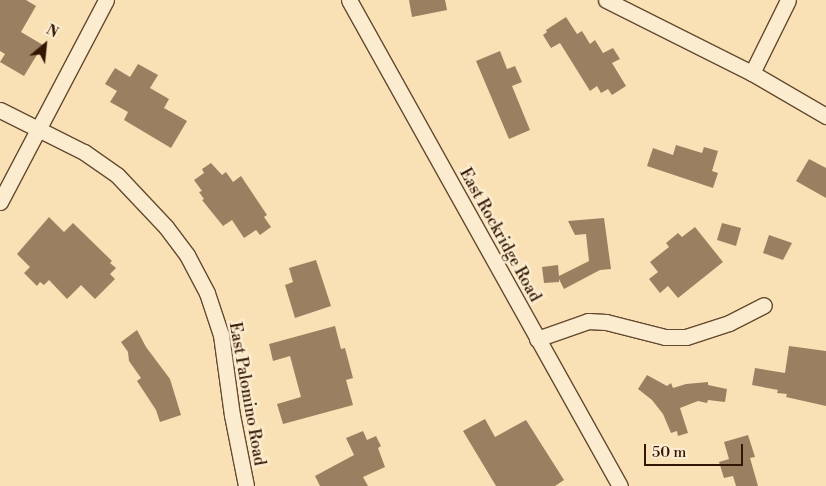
<!DOCTYPE html>
<style>
body{margin:0}
#map{position:relative;width:826px;height:486px;overflow:hidden;background:#f9e1b5;font-family:"Libre Bodoni",serif}
div>[style]{position:absolute}
.building>*{inset:0;background:#9a8060}
.roads{filter:drop-shadow(1px 0 #644a30) drop-shadow(-1px 0 #644a30) drop-shadow(0 1px #644a30) drop-shadow(0 -1px #644a30)}
.minor>*{height:15px;margin:-7.5px;padding:0 7.5px;transform-origin:7.5px;border-radius:7.5px;background:#fbeccf}
span{translate:-50% -50%;white-space:nowrap;text-align:center;line-height:1.15;-webkit-text-stroke:5px #fbeccf;paint-order:stroke}
.street-label{font-size:16px;color:#331704}
.north{position:absolute;left:20px;top:20px;width:50px;height:50px;-webkit-text-stroke:4px #fbeccf;paint-order:stroke;rotate:28deg;font-size:14px;font-weight:700;line-height:20px;text-align:center;color:#331704}
.north::after{content:'';display:block;margin:auto;width:18px;height:22px;background:#331704;clip-path:polygon(50% 0,100% 100%,50% 72%,0 100%)}
.scale{position:absolute;left:644px;top:444px;width:99px;height:22px;box-sizing:border-box;border:2px solid #331704;border-top:0;padding-left:6px;font-size:15px;line-height:18px;white-space:nowrap;color:#331704;-webkit-text-stroke:4px #fbeccf;paint-order:stroke}
</style>
<div id="map">
<div class="building">
<i style="clip-path:polygon(0 0,26px 0,36px 6px,21px 32px,43px 45px,24px 76px,0 62px,5px 54px,0 51px)"></i>
<i style="clip-path:polygon(409px 0,445px 0,447px 10px,412px 17px)"></i>
<i style="clip-path:polygon(566px 17px,577px 34px,582px 31px,590px 44px,595px 40px,603px 53px,613px 48px,620px 59px,612px 63px,626px 86px,612px 95px,608px 89px,601px 93px,597px 86px,590px 91px,560px 43px,551px 48px,543px 35px,547px 32px,546px 30px)"></i>
<i style="clip-path:polygon(500px 51px,507px 69px,515px 66px,522px 82px,512px 86px,530px 130px,509px 139px,476px 61px)"></i>
<i style="clip-path:polygon(138px 64px,158px 75px,150px 88px,169px 99px,164px 108px,187px 121px,171px 148px,124px 120px,128px 112px,110px 102px,117px 91px,105px 84px,115px 68px,130px 77px)"></i>
<i style="clip-path:polygon(676px 145px,702px 153px,704px 147px,718px 151px,712px 171px,718px 173px,713px 188px,647px 166px,653px 148px,673px 155px)"></i>
<i style="clip-path:polygon(809px 159px,826px 168px,826px 198px,796px 181px)"></i>
<i style="clip-path:polygon(211px 163px,222px 175px,226px 172px,233px 182px,241px 176px,267px 215px,264px 217px,271px 227px,260px 235px,256px 230px,244px 238px,232px 220px,223px 226px,202px 200px,204px 199px,199px 192px,202px 191px,194px 180px,204px 173px,202px 169px)"></i>
<i style="clip-path:polygon(49px 217px,64px 232px,73px 223px,112px 261px,110px 263px,116px 268px,110px 274px,115px 279px,95px 299px,81px 285px,67px 299px,49px 280px,44px 285px,40px 282px,37px 286px,24px 273px,30px 267px,17px 254px)"></i>
<i style="clip-path:polygon(604px 218px,611px 269px,600px 270px,564px 289px,559px 279px,559px 282px,544px 283px,542px 267px,558px 265px,559px 276px,589px 261px,586px 234px,575px 235px,568px 221px)"></i>
<i style="clip-path:polygon(722px 223px,741px 228px,736px 246px,717px 240px)"></i>
<i style="clip-path:polygon(695px 227px,723px 262px,678px 298px,668px 286px,660px 293px,649px 279px,658px 272px,650px 262px,669px 247px,666px 243px,678px 233px,682px 237px)"></i>
<i style="clip-path:polygon(769px 235px,792px 243px,783px 260px,763px 253px)"></i>
<i style="clip-path:polygon(316px 260px,331px 306px,295px 318px,285px 285px,293px 282px,289px 268px)"></i>
<i style="clip-path:polygon(335px 326px,341px 349px,345px 348px,353px 378px,346px 380px,353px 405px,283px 424px,277px 404px,301px 397px,290px 356px,273px 361px,269px 344px)"></i>
<i style="clip-path:polygon(137px 330px,146px 347px,170px 379px,181px 415px,160px 422px,156px 410px,137px 381px,141px 378px,129px 361px,128px 352px,121px 342px)"></i>
<i style="clip-path:polygon(789px 346px,826px 351px,826px 406px,786px 397px,787px 394px,777px 393px,778px 390px,752px 385px,755px 368px,785px 373px)"></i>
<i style="clip-path:polygon(647px 375px,667px 386px,671px 383px,673px 388px,686px 384px,708px 382px,708px 385px,727px 389px,725px 402px,708px 400px,707px 403px,698px 401px,680px 408px,688px 433px,678px 436px,677px 431px,671px 433px,663px 414px,652px 400px,638px 389px)"></i>
<i style="clip-path:polygon(485px 419px,495px 437px,526px 420px,564px 480px,555px 486px,496px 486px,463px 431px)"></i>
<i style="clip-path:polygon(363px 431px,367px 440px,376px 436px,381px 446px,378px 448px,385px 467px,363px 477px,368px 486px,320px 486px,315px 476px,354px 455px,346px 438px)"></i>
<i style="clip-path:polygon(748px 435px,755px 457px,750px 458px,758px 486px,736px 486px,733px 476px,724px 478px,719px 462px,729px 459px,724px 442px)"></i>
</div>
<div class="roads">
<div class="minor">
<i style="left:349px;top:0;width:556px;rotate:60.86deg"></i>
<i style="left:606px;top:0;width:163px;rotate:26.6deg"></i>
<i style="left:752px;top:73px;width:86px;rotate:30.2deg"></i>
<i style="left:752px;top:73px;width:81px;rotate:-63.7deg"></i>
<i style="left:0;top:110px;width:94px;rotate:26.6deg"></i>
<i style="left:84px;top:152px;width:40px;rotate:34.9deg"></i>
<i style="left:117px;top:175px;width:71px;rotate:46.7deg"></i>
<i style="left:166px;top:227px;width:35px;rotate:53deg"></i>
<i style="left:187px;top:255px;width:43px;rotate:62.2deg"></i>
<i style="left:207px;top:293px;width:44px;rotate:71.6deg"></i>
<i style="left:221px;top:335px;width:81px;rotate:82.2deg"></i>
<i style="left:232px;top:415px;width:72px;rotate:78.8deg"></i>
<i style="left:0;top:202px;width:228px;rotate:-62.3deg"></i>
<i style="left:537px;top:339px;width:54px;rotate:-19.4deg"></i>
<i style="left:588px;top:321px;width:18px;rotate:3deg"></i>
<i style="left:606px;top:322px;width:61px;rotate:14.3deg"></i>
<i style="left:665px;top:337px;width:21px"></i>
<i style="left:686px;top:337px;width:45px;rotate:-18deg"></i>
<i style="left:729px;top:323px;width:39px;rotate:-27deg"></i>
</div>
</div>
<div class="street-label">
<span style="left:500px;top:235px;rotate:61deg">East Rockridge Road</span>
<span style="left:247px;top:394px;rotate:80deg">East Palomino Road</span>
</div>
<div class="north">N</div>
<div class="scale">50 m</div>
</div>
